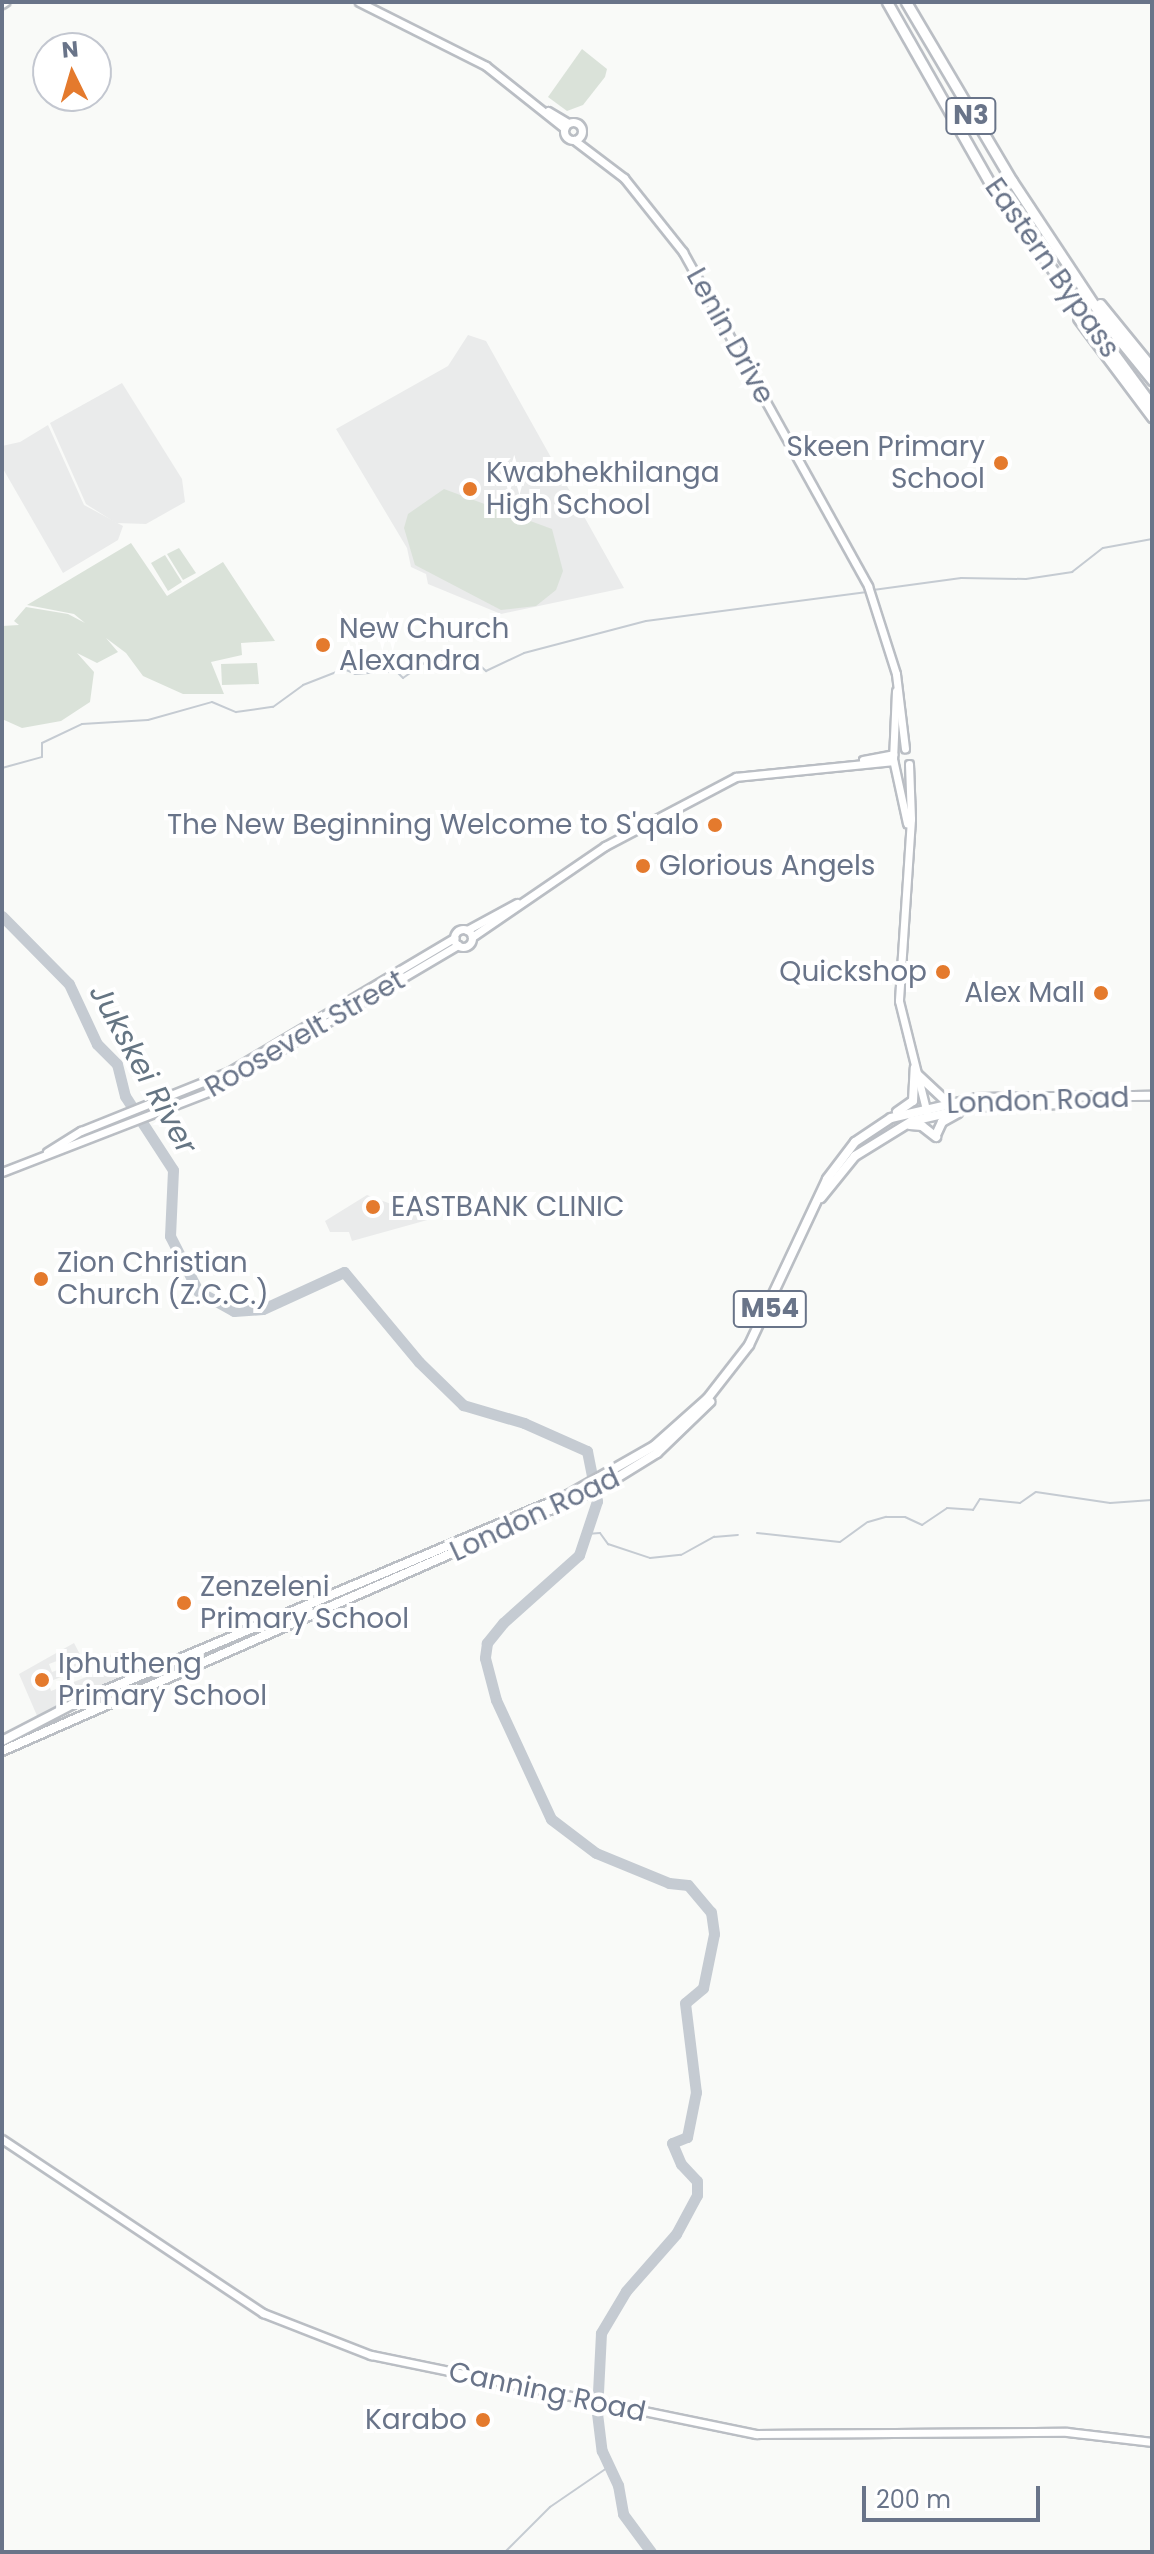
<!DOCTYPE html>
<style>
body{margin:0}
#map{position:relative;width:1154px;height:2554px;overflow:hidden;background:#f9faf8;font-family:Poppins,sans-serif}
div>[style]{position:absolute}
.built>*{inset:0;background:#eaebeb}
.green>*{inset:0;background:#dae2d9}
.stream>*{height:2px;margin:-1px;padding:0 1px;transform-origin:1px;border-radius:1px;background:#c5cbd2}
.river>*{height:11px;margin:-5.5px;padding:0 5.5px;transform-origin:5.5px;border-radius:5.5px;background:#c5cbd2}
.roads{filter:drop-shadow(2px 0 #babec4) drop-shadow(-2px 0 #babec4) drop-shadow(0 2px #babec4) drop-shadow(0 -2px #babec4)}
.secondary>*{height:7px;margin:-3.5px;padding:0 3.5px;transform-origin:3.5px;border-radius:3.5px;background:#fff}
.secondary>.ring{margin:-3.5px;padding:0;box-sizing:content-box;background:none;border:7px solid #fff;border-radius:50%}
.primary>*{height:8px;margin:-4px;padding:0 4px;transform-origin:4px;border-radius:4px;background:#fff}
.highway>*{height:9px;margin:-4.5px;padding:0 4.5px;transform-origin:4.5px;border-radius:4.5px;background:#fff}
.dots>*{width:22px;height:22px;translate:-50% -50%;box-sizing:border-box;border:4px solid #fff;border-radius:50%}
span{translate:-50% -50%;white-space:nowrap;text-align:center;line-height:1.15;-webkit-text-stroke:8px #fff;paint-order:stroke}
.shield-label span{padding:2px 6px;background:#fff;border:2px solid;border-radius:6px;-webkit-text-stroke-width:0}
.shield-label{font-size:26px;color:#697489;font-weight:700}
.street-label{font-size:28px;color:#697489}
.poi-label{font-size:28px;color:#697489}
.right{translate:-100% -50%;text-align:right}
.left{translate:0 -50%;text-align:left}
.water-label{font-size:30px;color:#657583;font-style:italic}
.frame{position:absolute;inset:0;border:4px solid #697489;pointer-events:none}
.north{position:absolute;left:32px;top:32px;width:80px;height:80px;box-sizing:border-box;background:#fff;border:2px solid #c3c7d0;border-radius:50%;rotate:355deg;font-size:22px;font-weight:700;line-height:32px;text-align:center;color:#697489}
.north::after{content:'';display:block;margin:auto;width:28px;height:36px;background:#e47a2d;clip-path:polygon(50% 0,100% 100%,50% 72%,0 100%)}
.scale{position:absolute;left:862px;top:2486px;width:178px;height:36px;box-sizing:border-box;border:4px solid #697489;border-top:0;padding-left:10px;font-size:24px;line-height:28px;white-space:nowrap;color:#697489;-webkit-text-stroke:6px #fff;paint-order:stroke}
</style>
<div id="map">
<div class="built">
<i style="clip-path:polygon(468px 335px,486px 341px,624px 588px,501px 614px,428px 584px,426px 574px,411px 567px,407px 548px,336px 429px,448px 366px)"></i>
<i style="clip-path:polygon(122px 383px,182px 479px,185px 502px,146px 524px,116px 523px,86px 504px,50px 423px)"></i>
<i style="clip-path:polygon(48px 425px,84px 505px,123px 526px,118px 540px,63px 573px,2px 467px,2px 446px,20px 442px)"></i>
<i style="clip-path:polygon(367px 1195px,431px 1219px,352px 1241px,349px 1232px,330px 1232px,325px 1221px)"></i>
<i style="clip-path:polygon(evenodd,74px 1643px,85px 1664px,126px 1649px,135px 1673px,38px 1718px,19px 1674px,74px 1643px,123px 1652px,124px 1662px,51px 1691px,48px 1682px,69px 1674px,66px 1667px,52px 1672px,49px 1664px,78px 1653px,81px 1661px,70px 1666px,72px 1673px,123px 1652px)"></i>
</div>
<div class="green">
<i style="clip-path:polygon(582px 49px,607px 69px,605px 77px,583px 105px,567px 111px,548px 97px)"></i>
<i style="clip-path:polygon(444px 489px,552px 529px,563px 571px,556px 590px,536px 606px,501px 610px,415px 565px,404px 528px,408px 514px)"></i>
<i style="clip-path:polygon(131px 543px,167px 596px,223px 562px,275px 641px,241px 643px,242px 655px,211px 662px,224px 694px,183px 694px,143px 676px,126px 653px,106px 638px,118px 652px,97px 663px,77px 653px,94px 672px,90px 702px,61px 721px,22px 728px,2px 719px,2px 626px,19px 625px,14px 621px,26px 607px,68px 614px,85px 623px,74px 614px,27px 605px)"></i>
<i style="clip-path:polygon(179px 548px,196px 573px,183px 580px,167px 554px)"></i>
<i style="clip-path:polygon(165px 555px,182px 582px,168px 591px,151px 563px)"></i>
<i style="clip-path:polygon(257px 663px,259px 684px,222px 685px,221px 664px)"></i>
</div>
<div class="stream">
<i style="left:873px;top:590px;width:89px;rotate:-7.8deg"></i>
<i style="left:961px;top:578px;width:65px;rotate:0.9deg"></i>
<i style="left:1026px;top:579px;width:47px;rotate:-8.7deg"></i>
<i style="left:1072px;top:572px;width:39px;rotate:-38deg"></i>
<i style="left:1103px;top:548px;width:50px;rotate:-10.4deg"></i>
<i style="left:2px;top:768px;width:41px;rotate:-15.4deg"></i>
<i style="left:42px;top:757px;width:14px;rotate:-90deg"></i>
<i style="left:42px;top:743px;width:44px;rotate:-25.4deg"></i>
<i style="left:82px;top:724px;width:66px;rotate:-3.5deg"></i>
<i style="left:148px;top:720px;width:66px;rotate:-15.7deg"></i>
<i style="left:212px;top:702px;width:26px;rotate:23deg"></i>
<i style="left:236px;top:712px;width:37px;rotate:-8deg"></i>
<i style="left:273px;top:707px;width:37px;rotate:-36deg"></i>
<i style="left:303px;top:685px;width:44px;rotate:-21.3deg"></i>
<i style="left:344px;top:669px;width:12px;rotate:24deg"></i>
<i style="left:355px;top:674px;width:41px;rotate:-4.2deg"></i>
<i style="left:396px;top:671px;width:10px;rotate:45deg"></i>
<i style="left:403px;top:678px;width:29px;rotate:-35deg"></i>
<i style="left:427px;top:661px;width:26px;rotate:-4deg"></i>
<i style="left:453px;top:659px;width:10px;rotate:53deg"></i>
<i style="left:459px;top:667px;width:16px;rotate:-30deg"></i>
<i style="left:473px;top:659px;width:18px;rotate:43deg"></i>
<i style="left:486px;top:671px;width:42px;rotate:-25.3deg"></i>
<i style="left:524px;top:653px;width:126px;rotate:-14.7deg"></i>
<i style="left:646px;top:621px;width:223px;rotate:-7.5deg"></i>
<i style="left:757px;top:1533px;width:83px;rotate:6.2deg"></i>
<i style="left:840px;top:1542px;width:34px;rotate:-36deg"></i>
<i style="left:868px;top:1522px;width:19px;rotate:-16deg"></i>
<i style="left:886px;top:1517px;width:19px"></i>
<i style="left:905px;top:1517px;width:19px;rotate:25deg"></i>
<i style="left:922px;top:1525px;width:30px;rotate:-34deg"></i>
<i style="left:947px;top:1508px;width:26px;rotate:4deg"></i>
<i style="left:973px;top:1510px;width:13px;rotate:-58deg"></i>
<i style="left:980px;top:1499px;width:40px;rotate:5.7deg"></i>
<i style="left:1020px;top:1503px;width:19px;rotate:-35deg"></i>
<i style="left:1036px;top:1492px;width:75px;rotate:8.5deg"></i>
<i style="left:1110px;top:1503px;width:42px;rotate:-4.1deg"></i>
<i style="left:586px;top:1534px;width:14px;rotate:-4deg"></i>
<i style="left:600px;top:1533px;width:14px;rotate:54deg"></i>
<i style="left:608px;top:1544px;width:44px;rotate:18.4deg"></i>
<i style="left:650px;top:1558px;width:31px;rotate:-6deg"></i>
<i style="left:681px;top:1555px;width:38px;rotate:-29deg"></i>
<i style="left:714px;top:1537px;width:24px;rotate:-5deg"></i>
<i style="left:505px;top:2552px;width:64px;rotate:-45deg"></i>
<i style="left:550px;top:2507px;width:69px;rotate:-34.4deg"></i>
</div>
<div class="river">
<i style="left:2px;top:916px;width:95px;rotate:45.4deg"></i>
<i style="left:69px;top:984px;width:66px;rotate:65deg"></i>
<i style="left:97px;top:1044px;width:28px;rotate:45deg"></i>
<i style="left:117px;top:1064px;width:33px;rotate:76deg"></i>
<i style="left:125px;top:1096px;width:88px;rotate:57deg"></i>
<i style="left:173px;top:1170px;width:66px;rotate:92.6deg"></i>
<i style="left:170px;top:1236px;width:62px;rotate:63deg"></i>
<i style="left:198px;top:1291px;width:41px;rotate:29.1deg"></i>
<i style="left:234px;top:1311px;width:29px;rotate:-4deg"></i>
<i style="left:263px;top:1309px;width:89px;rotate:-24.6deg"></i>
<i style="left:344px;top:1272px;width:117px;rotate:50.2deg"></i>
<i style="left:419px;top:1362px;width:62px;rotate:44.3deg"></i>
<i style="left:463px;top:1405px;width:64px;rotate:16.4deg"></i>
<i style="left:524px;top:1423px;width:69px;rotate:24deg"></i>
<i style="left:587px;top:1451px;width:51px;rotate:78.7deg"></i>
<i style="left:597px;top:1501px;width:57px;rotate:108.4deg"></i>
<i style="left:579px;top:1555px;width:102px;rotate:138.2deg"></i>
<i style="left:503px;top:1623px;width:26px;rotate:129deg"></i>
<i style="left:487px;top:1643px;width:15px;rotate:98deg"></i>
<i style="left:485px;top:1658px;width:43px;rotate:75.3deg"></i>
<i style="left:496px;top:1700px;width:131px;rotate:65.2deg"></i>
<i style="left:551px;top:1819px;width:56px;rotate:37.1deg"></i>
<i style="left:596px;top:1853px;width:79px;rotate:22.3deg"></i>
<i style="left:669px;top:1883px;width:19px;rotate:6deg"></i>
<i style="left:688px;top:1885px;width:35px;rotate:50deg"></i>
<i style="left:711px;top:1912px;width:22px;rotate:82deg"></i>
<i style="left:714px;top:1934px;width:55px;rotate:101.5deg"></i>
<i style="left:703px;top:1988px;width:23px;rotate:140deg"></i>
<i style="left:685px;top:2003px;width:90px;rotate:83deg"></i>
<i style="left:696px;top:2092px;width:46px;rotate:101.3deg"></i>
<i style="left:687px;top:2137px;width:16px;rotate:158deg"></i>
<i style="left:672px;top:2143px;width:23px;rotate:67deg"></i>
<i style="left:681px;top:2164px;width:23px;rotate:47deg"></i>
<i style="left:697px;top:2181px;width:14px;rotate:90deg"></i>
<i style="left:697px;top:2195px;width:44px;rotate:118.3deg"></i>
<i style="left:676px;top:2234px;width:76px;rotate:131.3deg"></i>
<i style="left:626px;top:2291px;width:49px;rotate:120.8deg"></i>
<i style="left:601px;top:2333px;width:80px;rotate:92.9deg"></i>
<i style="left:597px;top:2413px;width:38px;rotate:83deg"></i>
<i style="left:602px;top:2451px;width:38px;rotate:65deg"></i>
<i style="left:618px;top:2485px;width:29px;rotate:80deg"></i>
<i style="left:623px;top:2514px;width:47px;rotate:53.6deg"></i>
</div>
<div class="roads">
<div class="secondary">
<i style="left:359px;top:2px;width:142px;rotate:26.7deg"></i>
<i style="left:486px;top:66px;width:100px;rotate:38.5deg"></i>
<i style="left:2px;top:4px;width:4px;rotate:-34deg"></i>
<i style="left:548px;top:111px;width:23px;rotate:31deg"></i>
<i class="ring" style="left:564px;top:122px;width:11px;height:11px"></i>
<i style="left:574px;top:140px;width:63px;rotate:37.2deg"></i>
<i style="left:624px;top:178px;width:95px;rotate:51.4deg"></i>
<i style="left:683px;top:252px;width:382px;rotate:61deg"></i>
<i style="left:868px;top:586px;width:92px;rotate:72.3deg"></i>
<i style="left:896px;top:674px;width:75px;rotate:83.1deg"></i>
<i style="left:896px;top:691px;width:68px;rotate:92.5deg"></i>
<i style="left:893px;top:759px;width:66px;rotate:77.7deg"></i>
<i style="left:863px;top:760px;width:31px;rotate:-11deg"></i>
<i style="left:909px;top:764px;width:55px;rotate:87.9deg"></i>
<i style="left:911px;top:819px;width:182px;rotate:93.8deg"></i>
<i style="left:899px;top:1001px;width:115px;rotate:76deg"></i>
<i class="ring" style="left:454px;top:929px;width:11px;height:11px"></i>
<i style="left:467px;top:930px;width:57px;rotate:-28.4deg"></i>
<i style="left:472px;top:937px;width:161px;rotate:-34.4deg"></i>
<i style="left:605px;top:846px;width:148px;rotate:-27.8deg"></i>
<i style="left:736px;top:777px;width:158px;rotate:-5.8deg"></i>
<i style="left:47px;top:1152px;width:40px;rotate:-32deg"></i>
<i style="left:81px;top:1131px;width:161px;rotate:-21.9deg"></i>
<i style="left:230px;top:1071px;width:261px;rotate:-30.7deg"></i>
<i style="left:2px;top:1172px;width:224px;rotate:-21.2deg"></i>
<i style="left:211px;top:1091px;width:287px;rotate:-30.6deg"></i>
<i style="left:2px;top:2139px;width:314px;rotate:33.7deg"></i>
<i style="left:263px;top:2313px;width:116px;rotate:21.3deg"></i>
<i style="left:371px;top:2355px;width:393px;rotate:11.6deg"></i>
<i style="left:756px;top:2434px;width:311px;rotate:-0.4deg"></i>
<i style="left:1067px;top:2432px;width:86px;rotate:6.7deg"></i>
</div>
<div class="primary">
<i style="left:917px;top:1074px;width:41px;rotate:43deg"></i>
<i style="left:897px;top:1112px;width:19px;rotate:-35deg"></i>
<i style="left:913px;top:1101px;width:33px;rotate:-87deg"></i>
<i style="left:910px;top:1125px;width:12px;rotate:5deg"></i>
<i style="left:922px;top:1126px;width:18px;rotate:38deg"></i>
<i style="left:936px;top:1135px;width:14px;rotate:-65deg"></i>
<i style="left:942px;top:1122px;width:18px;rotate:-29deg"></i>
<i style="left:821px;top:1198px;width:54px;rotate:-51deg"></i>
<i style="left:855px;top:1156px;width:67px;rotate:-31.6deg"></i>
<i style="left:912px;top:1121px;width:64px;rotate:-12.7deg"></i>
<i style="left:974px;top:1107px;width:89px;rotate:-1.9deg"></i>
<i style="left:2px;top:1741px;width:80px;rotate:-27.5deg"></i>
<i style="left:73px;top:1704px;width:537px;rotate:-22.89deg"></i>
<i style="left:568px;top:1495px;width:99px;rotate:-29.7deg"></i>
<i style="left:654px;top:1446px;width:71px;rotate:-41.6deg"></i>
<i style="left:707px;top:1399px;width:68px;rotate:-52.1deg"></i>
<i style="left:749px;top:1345px;width:183px;rotate:-64.8deg"></i>
<i style="left:827px;top:1179px;width:46px;rotate:-52.9deg"></i>
<i style="left:855px;top:1142px;width:43px;rotate:-33.7deg"></i>
<i style="left:891px;top:1118px;width:88px;rotate:-13.1deg"></i>
<i style="left:977px;top:1098px;width:175px;rotate:-0.7deg"></i>
<i style="left:2px;top:1751px;width:656px;rotate:-23.75deg"></i>
<i style="left:602px;top:1487px;width:65px;rotate:-31.7deg"></i>
<i style="left:657px;top:1453px;width:74px;rotate:-43.9deg"></i>
</div>
<div class="highway">
<i style="left:887px;top:2px;width:216px;rotate:60.4deg"></i>
<i style="left:994px;top:190px;width:267px;rotate:53.7deg"></i>
<i style="left:906px;top:2px;width:208px;rotate:59.4deg"></i>
<i style="left:1012px;top:181px;width:174px;rotate:56.5deg"></i>
<i style="left:1108px;top:326px;width:70px;rotate:50.8deg"></i>
<i style="left:1100px;top:304px;width:82px;rotate:50.9deg"></i>
<i style="left:1078px;top:318px;width:124px;rotate:53.2deg"></i>
</div>
</div>
<div class="dots">
<i style="left:1001px;top:463px;background:#e47a2d"></i>
<i style="left:470px;top:489px;background:#e47a2d"></i>
<i style="left:323px;top:645px;background:#e47a2d"></i>
<i style="left:715px;top:825px;background:#e47a2d"></i>
<i style="left:643px;top:866px;background:#e47a2d"></i>
<i style="left:943px;top:972px;background:#e47a2d"></i>
<i style="left:1101px;top:993px;background:#e47a2d"></i>
<i style="left:373px;top:1207px;background:#e47a2d"></i>
<i style="left:41px;top:1279px;background:#e47a2d"></i>
<i style="left:184px;top:1603px;background:#e47a2d"></i>
<i style="left:42px;top:1680px;background:#e47a2d"></i>
<i style="left:483px;top:2420px;background:#e47a2d"></i>
</div>
<div class="shield-label">
<span style="left:971px;top:116px">N3</span>
<span style="left:770px;top:1309px">M54</span>
</div>
<div class="street-label">
<span style="left:1052px;top:268px;rotate:55deg">Eastern Bypass</span>
<span style="left:730px;top:336px;rotate:61deg">Lenin Drive</span>
<span style="left:305px;top:1034px;rotate:-30deg">Roosevelt Street</span>
<span style="left:1038px;top:1101px;rotate:-2deg">London Road</span>
<span style="left:535px;top:1515px;rotate:-25deg">London Road</span>
<span style="left:547px;top:2392px;rotate:12deg">Canning Road</span>
</div>
<div class="poi-label">
<span class="right" style="left:985px;top:463px">Skeen Primary<br>School</span>
<span class="left" style="left:486px;top:489px">Kwabhekhilanga<br>High School</span>
<span class="left" style="left:339px;top:645px">New Church<br>Alexandra</span>
<span class="right" style="left:699px;top:825px">The New Beginning Welcome to S'qalo</span>
<span class="left" style="left:659px;top:866px">Glorious Angels</span>
<span class="right" style="left:927px;top:972px">Quickshop</span>
<span class="right" style="left:1085px;top:993px">Alex Mall</span>
<span class="left" style="left:391px;top:1207px">EASTBANK CLINIC</span>
<span class="left" style="left:57px;top:1279px">Zion Christian<br>Church (Z.C.C.)</span>
<span class="left" style="left:200px;top:1603px">Zenzeleni<br>Primary School</span>
<span class="left" style="left:58px;top:1680px">Iphutheng<br>Primary School</span>
<span class="right" style="left:467px;top:2420px">Karabo</span>
</div>
<div class="water-label">
<span style="left:143px;top:1069px;rotate:61deg">Jukskei River</span>
</div>
<div class="frame"></div>
<div class="north">N</div>
<div class="scale">200 m</div>
</div>
